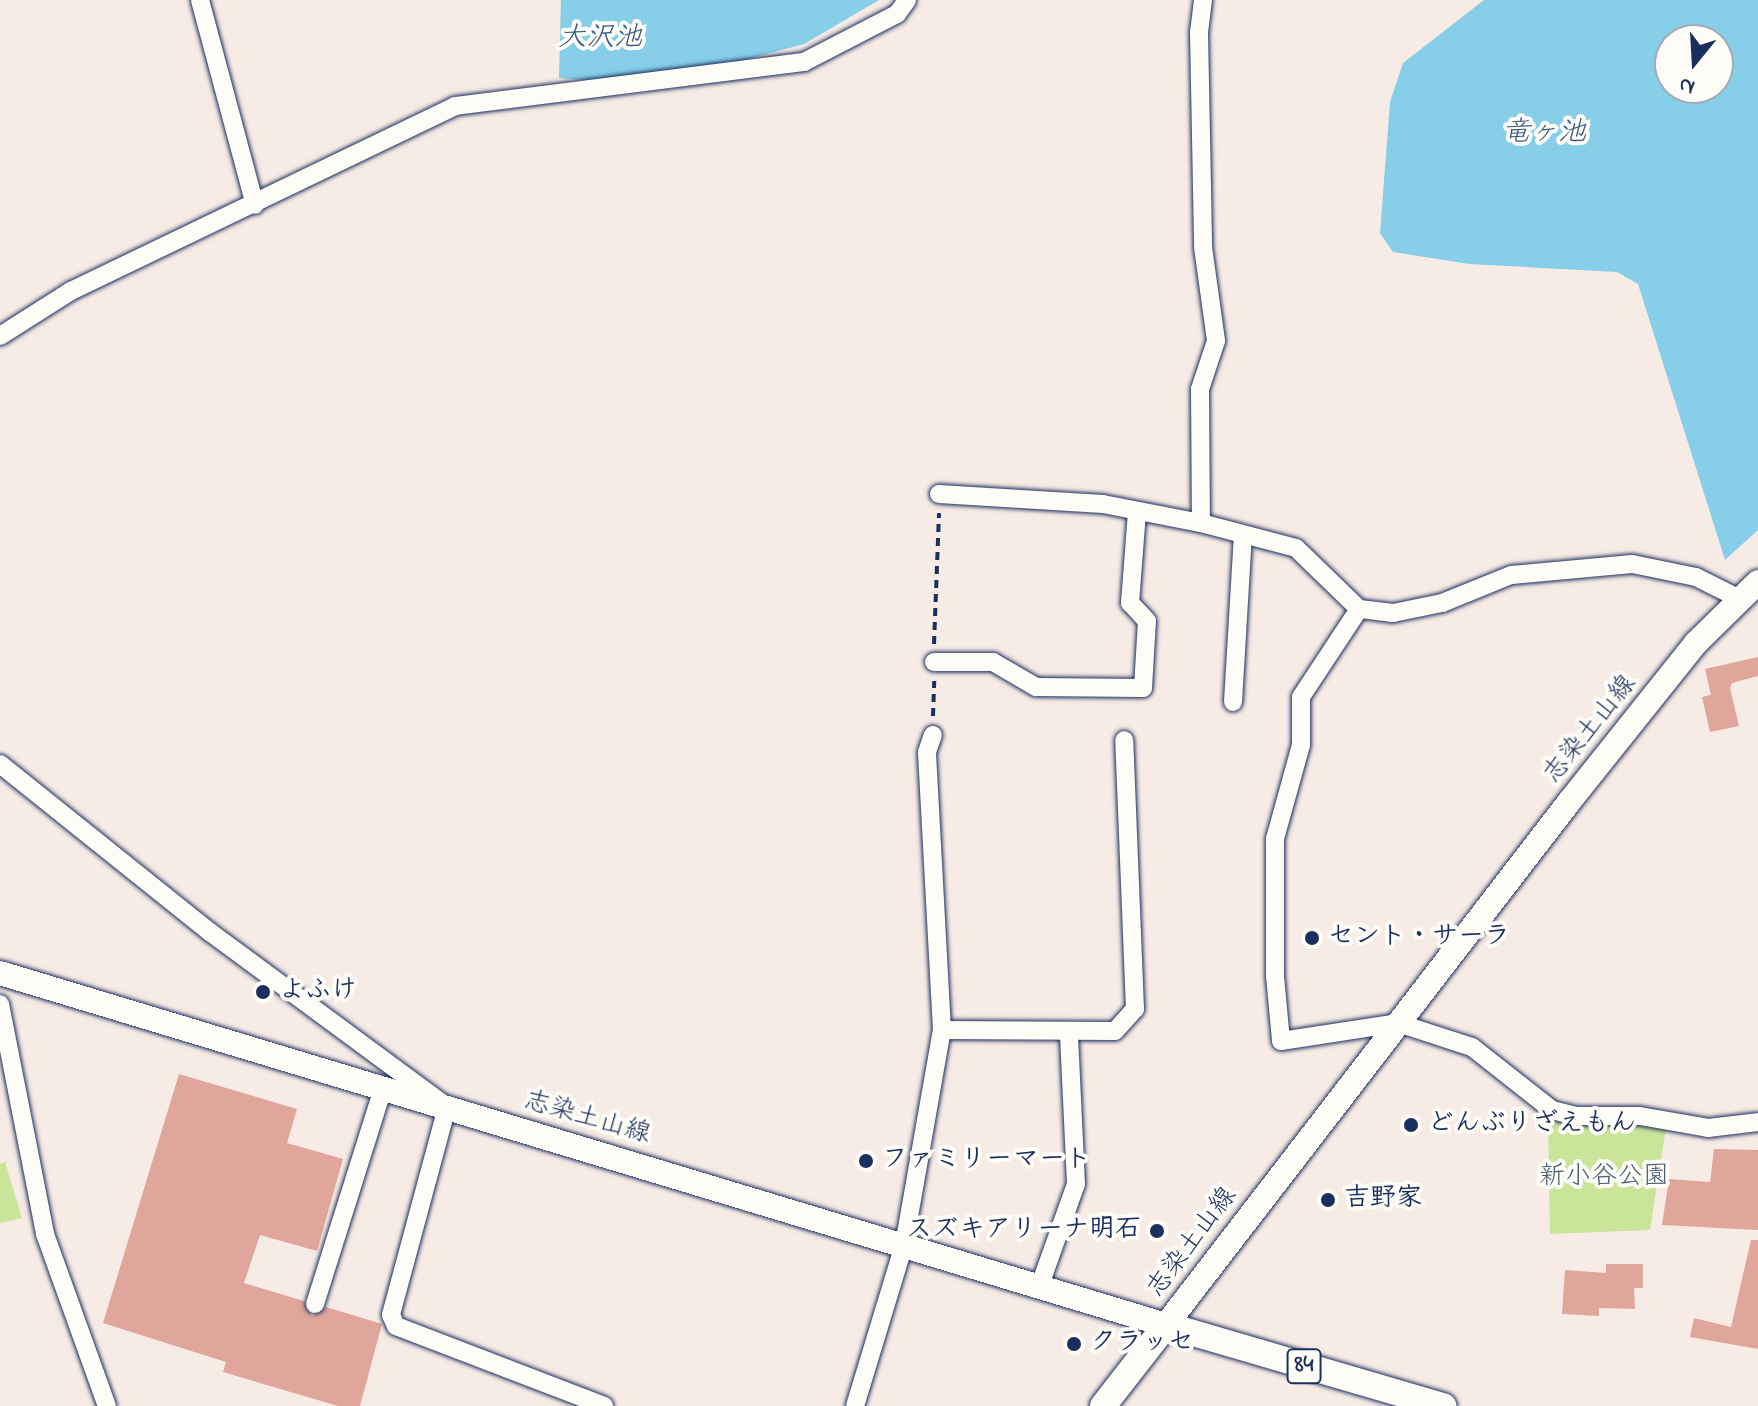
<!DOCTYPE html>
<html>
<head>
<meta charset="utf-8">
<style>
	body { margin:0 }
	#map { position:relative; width:1758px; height:1406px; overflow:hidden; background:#f7ebe5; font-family:"Indie Flower","Klee One",sans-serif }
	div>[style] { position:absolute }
	.green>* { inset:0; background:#cae49a }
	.water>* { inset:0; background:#87cee8 }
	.building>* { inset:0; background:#e0a69b }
	.path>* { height:4px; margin-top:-2px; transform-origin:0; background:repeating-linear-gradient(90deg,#1b2f5e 0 8px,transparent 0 14px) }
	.roads { filter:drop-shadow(0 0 2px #1b2f5e) drop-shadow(0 0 2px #1b2f5e) }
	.minor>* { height:18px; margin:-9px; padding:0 9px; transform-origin:9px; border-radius:9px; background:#fdfcf7 }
	.secondary>* { height:24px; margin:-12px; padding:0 12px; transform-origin:12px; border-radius:12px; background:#fdfcf7 }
	.primary>* { height:26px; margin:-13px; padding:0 13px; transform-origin:13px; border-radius:13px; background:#fdfcf7 }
	.dots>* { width:22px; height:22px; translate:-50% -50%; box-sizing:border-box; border:4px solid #fdfcf7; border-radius:50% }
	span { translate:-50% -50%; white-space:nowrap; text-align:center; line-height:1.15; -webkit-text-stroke:8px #fdfcf7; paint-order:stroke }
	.shield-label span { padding:2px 6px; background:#fdfcf7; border:2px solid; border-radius:6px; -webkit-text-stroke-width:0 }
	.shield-label { font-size:24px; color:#1b2f5e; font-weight:700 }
	.street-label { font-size:26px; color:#1b2f5e }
	.poi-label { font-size:26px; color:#1b2f5e; font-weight:700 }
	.left { translate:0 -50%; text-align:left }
	.right { translate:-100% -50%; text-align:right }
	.park-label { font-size:26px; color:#475c6d }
	.water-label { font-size:28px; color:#365780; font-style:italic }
	.north { position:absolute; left:1654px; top:24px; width:80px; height:80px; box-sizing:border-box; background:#fdfcf7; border:2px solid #a3aaba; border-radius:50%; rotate:198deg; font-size:22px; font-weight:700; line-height:32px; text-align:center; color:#1b2f5e }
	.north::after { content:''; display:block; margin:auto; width:28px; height:36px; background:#1b2f5e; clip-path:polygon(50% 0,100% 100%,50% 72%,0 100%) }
</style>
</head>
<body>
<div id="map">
	<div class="green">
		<i style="clip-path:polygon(1548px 1114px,1666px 1128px,1650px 1230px,1550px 1234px)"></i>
		<i style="clip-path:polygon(5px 1162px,22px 1218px,0 1223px,0 1164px)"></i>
	</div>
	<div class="water">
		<i style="clip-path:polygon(561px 0,879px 0,804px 44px,719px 67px,583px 80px,559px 78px)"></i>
		<i style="clip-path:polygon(evenodd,1484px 0,1758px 0,1758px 530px,1725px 560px,1638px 284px,1617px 272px,1469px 264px,1393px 252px,1380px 233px,1390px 102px,1403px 63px,1484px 0,1718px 40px,1718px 88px,1670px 88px,1670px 40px,1718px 40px)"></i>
	</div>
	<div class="building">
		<i style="clip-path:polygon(1758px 657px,1758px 676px,1732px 683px,1730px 688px,1739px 726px,1710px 732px,1702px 697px,1711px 695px,1705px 669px)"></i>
		<i style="clip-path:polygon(179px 1074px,297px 1109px,287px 1143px,343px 1159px,317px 1251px,260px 1235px,244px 1283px,304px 1301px,312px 1316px,326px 1307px,382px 1324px,360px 1406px,338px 1406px,223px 1372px,226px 1362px,103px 1323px)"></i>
		<i style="clip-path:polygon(1714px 1149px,1758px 1150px,1758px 1230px,1662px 1225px,1669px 1179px,1710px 1182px)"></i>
		<i style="clip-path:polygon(1751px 1240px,1758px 1240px,1758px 1349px,1690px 1337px,1694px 1318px,1731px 1327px)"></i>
		<i style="clip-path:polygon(1606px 1264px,1643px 1264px,1643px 1288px,1634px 1288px,1635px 1309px,1599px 1308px,1599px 1316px,1562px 1314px,1565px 1270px,1606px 1273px)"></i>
	</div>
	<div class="path">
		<i style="left:934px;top:644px;width:131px;rotate:-87.8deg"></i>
		<i style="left:933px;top:716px;width:35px;rotate:-88deg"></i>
	</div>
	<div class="roads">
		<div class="minor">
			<i style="left:200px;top:0;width:212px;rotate:75deg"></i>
			<i style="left:1203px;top:0;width:32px;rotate:97deg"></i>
			<i style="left:1199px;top:32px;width:215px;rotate:88.9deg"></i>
			<i style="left:1203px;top:247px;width:95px;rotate:82.1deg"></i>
			<i style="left:1216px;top:341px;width:51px;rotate:108.4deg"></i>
			<i style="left:1200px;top:389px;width:134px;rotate:89.6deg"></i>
			<i style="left:1201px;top:523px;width:98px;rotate:14.7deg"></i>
			<i style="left:1296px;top:548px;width:88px;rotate:44.1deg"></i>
			<i style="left:0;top:336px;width:84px;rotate:-32.4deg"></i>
			<i style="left:71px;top:291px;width:426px;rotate:-25.7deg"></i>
			<i style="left:455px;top:106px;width:352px;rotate:-7.2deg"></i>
			<i style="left:804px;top:62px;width:105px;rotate:-27.3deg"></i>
			<i style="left:897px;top:14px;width:17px;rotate:-54deg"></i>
			<i style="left:939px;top:494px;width:164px;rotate:3.5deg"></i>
			<i style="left:1103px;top:504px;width:100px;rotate:11deg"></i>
			<i style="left:1738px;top:598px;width:47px;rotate:-153.4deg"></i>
			<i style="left:1696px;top:577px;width:65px;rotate:-168.5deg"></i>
			<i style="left:1632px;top:564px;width:121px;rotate:174.8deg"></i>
			<i style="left:1511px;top:575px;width:74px;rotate:157.9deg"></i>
			<i style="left:1442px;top:603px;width:50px;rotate:168.5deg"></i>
			<i style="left:1393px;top:613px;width:34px;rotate:-173deg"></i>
			<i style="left:1359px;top:609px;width:105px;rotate:123.4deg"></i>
			<i style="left:1301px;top:697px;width:48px;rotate:90deg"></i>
			<i style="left:1301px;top:745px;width:98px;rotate:105.5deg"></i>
			<i style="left:1275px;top:839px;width:137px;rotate:90deg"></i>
			<i style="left:1275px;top:976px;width:65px;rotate:84.7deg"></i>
			<i style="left:1281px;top:1041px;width:118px;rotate:-8.7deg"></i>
			<i style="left:1398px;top:1023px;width:78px;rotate:18deg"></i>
			<i style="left:1472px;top:1047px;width:102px;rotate:38.2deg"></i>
			<i style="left:1552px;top:1110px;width:25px;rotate:14deg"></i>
			<i style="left:1576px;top:1116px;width:64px"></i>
			<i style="left:1640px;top:1116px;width:69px;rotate:10deg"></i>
			<i style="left:1708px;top:1128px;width:50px;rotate:-6.8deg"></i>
			<i style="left:934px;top:662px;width:59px"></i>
			<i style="left:993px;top:662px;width:50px;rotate:30.2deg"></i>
			<i style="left:1036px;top:687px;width:107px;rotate:0.5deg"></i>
			<i style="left:1143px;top:688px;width:67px;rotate:-86.6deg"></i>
			<i style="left:1147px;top:621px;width:25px;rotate:-133deg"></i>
			<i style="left:1130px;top:603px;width:92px;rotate:-85.6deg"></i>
			<i style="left:1233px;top:702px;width:166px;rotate:-86.6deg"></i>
			<i style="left:0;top:764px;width:269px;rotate:38.7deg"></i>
			<i style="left:210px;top:932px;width:295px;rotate:36.4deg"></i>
			<i style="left:447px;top:1107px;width:215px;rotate:105.1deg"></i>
			<i style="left:391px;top:1315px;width:12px;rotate:66deg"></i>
			<i style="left:396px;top:1326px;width:223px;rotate:21deg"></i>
			<i style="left:0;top:1004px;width:234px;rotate:78.9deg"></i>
			<i style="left:45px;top:1234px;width:183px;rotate:70.2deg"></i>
			<i style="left:942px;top:1030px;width:173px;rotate:0.3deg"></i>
			<i style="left:1115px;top:1031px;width:30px;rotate:-48deg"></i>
			<i style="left:1135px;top:1009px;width:269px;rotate:-92.3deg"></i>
			<i style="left:1040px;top:1285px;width:107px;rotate:-70.4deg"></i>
			<i style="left:1076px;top:1184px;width:151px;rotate:-92.7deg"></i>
			<i style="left:315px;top:1304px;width:226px;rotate:-72.5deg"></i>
			<i style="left:855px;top:1406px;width:168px;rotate:-73.1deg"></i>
			<i style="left:904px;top:1245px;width:218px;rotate:-80deg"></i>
			<i style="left:942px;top:1030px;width:278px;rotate:-93.1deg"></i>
			<i style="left:927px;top:752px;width:18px;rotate:-71deg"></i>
		</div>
		<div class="secondary">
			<i style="left:0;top:973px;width:1218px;rotate:16.8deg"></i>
			<i style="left:1166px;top:1325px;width:660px;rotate:-52.38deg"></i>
			<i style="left:1569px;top:802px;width:203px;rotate:-51.4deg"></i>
			<i style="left:1696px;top:643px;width:87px;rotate:-44.5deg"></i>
		</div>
		<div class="primary">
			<i style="left:1103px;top:1406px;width:103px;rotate:-52.1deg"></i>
			<i style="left:1166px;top:1325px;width:289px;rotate:16.3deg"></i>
		</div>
	</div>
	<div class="dots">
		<i style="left:1312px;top:938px;background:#1b2f5e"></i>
		<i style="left:263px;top:992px;background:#1b2f5e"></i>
		<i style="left:1411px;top:1125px;background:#1b2f5e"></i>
		<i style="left:866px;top:1161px;background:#1b2f5e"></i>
		<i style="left:1328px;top:1200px;background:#1b2f5e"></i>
		<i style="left:1157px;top:1231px;background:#1b2f5e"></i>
		<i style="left:1074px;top:1344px;background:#1b2f5e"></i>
	</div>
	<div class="shield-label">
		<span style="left:1304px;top:1366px">84</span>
	</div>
	<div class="street-label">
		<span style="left:1591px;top:730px;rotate:-51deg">志染土山線</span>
		<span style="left:587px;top:1119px;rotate:16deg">志染土山線</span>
		<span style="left:1193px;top:1243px;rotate:-53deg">志染土山線</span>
	</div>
	<div class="poi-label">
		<span class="left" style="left:1328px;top:938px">セント・サーラ</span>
		<span class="left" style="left:279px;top:992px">よふけ</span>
		<span class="left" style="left:1427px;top:1125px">どんぶりざえもん</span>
		<span class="left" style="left:882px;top:1161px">ファミリーマート</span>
		<span class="left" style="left:1344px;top:1200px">吉野家</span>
		<span class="right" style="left:1141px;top:1231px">スズキアリーナ明石</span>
		<span class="left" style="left:1090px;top:1344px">クラッセ</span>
	</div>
	<div class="park-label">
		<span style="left:1604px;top:1178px">新小谷公園</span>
	</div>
	<div class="water-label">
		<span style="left:600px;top:39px">大沢池</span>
		<span style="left:1544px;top:134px">竜ヶ池</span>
	</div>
	<div class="north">N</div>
</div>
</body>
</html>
